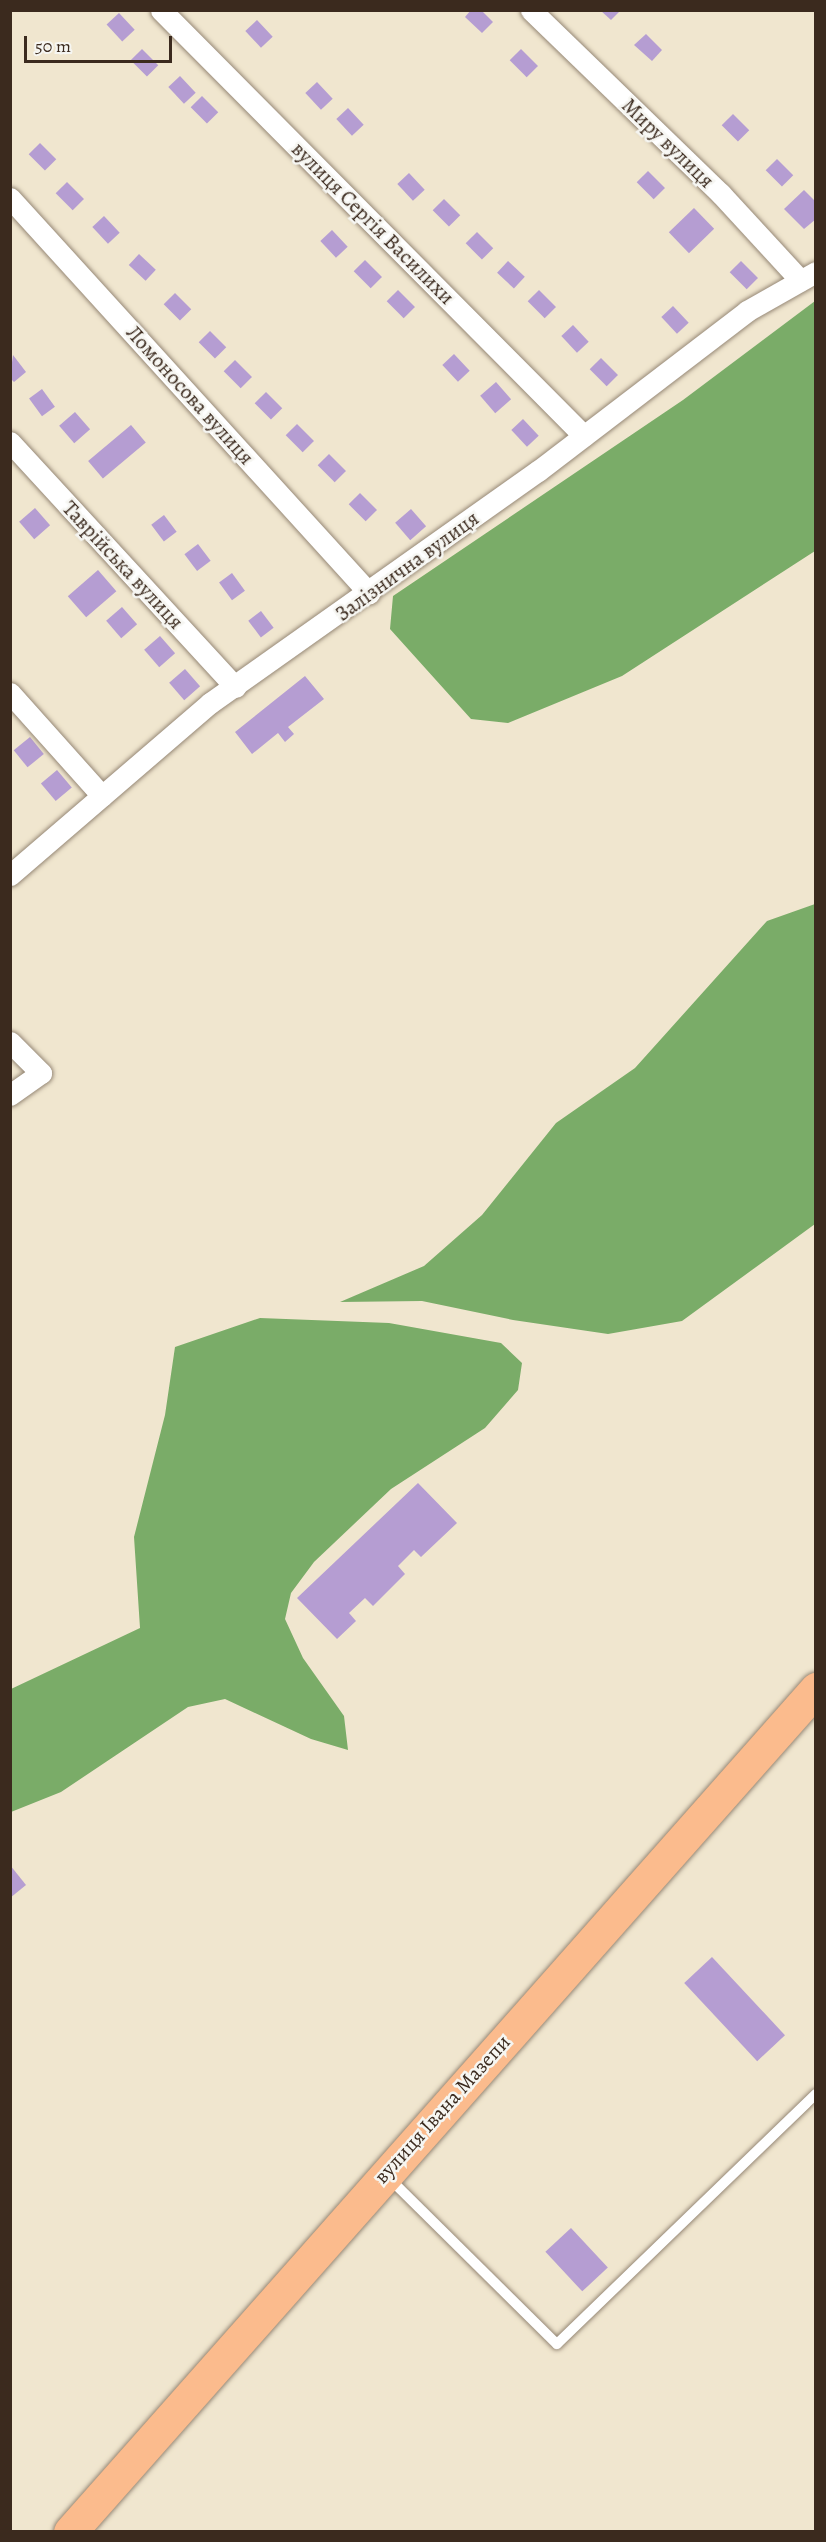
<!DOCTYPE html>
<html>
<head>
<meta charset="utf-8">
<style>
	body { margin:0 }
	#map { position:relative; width:826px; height:2542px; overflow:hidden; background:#f0e6cf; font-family:Alegreya,serif }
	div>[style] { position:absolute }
	.forest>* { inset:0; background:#7aac68 }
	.building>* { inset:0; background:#b59dd2; transform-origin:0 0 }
	.roads { filter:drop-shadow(0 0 2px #968876) drop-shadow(0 0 2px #968876) }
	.service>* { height:10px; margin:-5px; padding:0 5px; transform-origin:5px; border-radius:5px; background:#fff }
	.minor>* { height:21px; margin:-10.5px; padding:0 10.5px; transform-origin:10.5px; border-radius:10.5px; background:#fff }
	.primary>* { height:33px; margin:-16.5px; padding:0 16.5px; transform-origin:16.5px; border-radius:16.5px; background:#fbbb8d }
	span { translate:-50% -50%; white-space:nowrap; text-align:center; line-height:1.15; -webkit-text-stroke:5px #f6f6f2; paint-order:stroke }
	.street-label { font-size:21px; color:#3b2a1e }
	.frame { position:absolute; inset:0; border:12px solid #3b2a1e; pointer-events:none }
	.scale { position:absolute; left:24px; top:36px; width:148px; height:27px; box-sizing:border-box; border:3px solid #3b2a1e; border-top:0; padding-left:8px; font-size:18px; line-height:21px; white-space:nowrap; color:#3b2a1e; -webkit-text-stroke:4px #f6f6f2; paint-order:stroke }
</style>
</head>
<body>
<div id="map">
	<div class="forest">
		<i style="clip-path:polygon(815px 301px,815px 551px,622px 676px,508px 723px,471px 719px,390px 629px,393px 596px,683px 400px)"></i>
		<i style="clip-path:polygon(815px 904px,815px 1224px,682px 1321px,608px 1334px,513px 1320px,422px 1301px,340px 1302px,424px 1266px,482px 1215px,556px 1123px,635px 1068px,767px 921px)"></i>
		<i style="clip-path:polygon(260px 1318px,389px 1323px,501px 1343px,522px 1363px,518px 1390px,485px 1428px,391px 1489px,314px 1562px,291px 1593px,285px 1619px,303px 1658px,344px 1716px,348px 1750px,311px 1739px,225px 1699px,188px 1707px,61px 1792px,11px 1812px,11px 1689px,140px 1628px,134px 1537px,165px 1415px,175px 1347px)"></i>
	</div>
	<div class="building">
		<i style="clip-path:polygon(471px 10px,481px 10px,493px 22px,482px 33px,465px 17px)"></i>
		<i style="clip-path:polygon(600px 10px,621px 10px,611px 20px)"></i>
		<i style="left:119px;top:13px;width:23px;height:17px;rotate:47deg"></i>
		<i style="left:257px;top:20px;width:23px;height:16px;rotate:47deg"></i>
		<i style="clip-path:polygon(646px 34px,662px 50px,652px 61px,634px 45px)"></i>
		<i style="left:142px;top:49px;width:23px;height:16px;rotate:45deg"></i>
		<i style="left:521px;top:49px;width:24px;height:16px;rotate:45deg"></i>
		<i style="left:180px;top:76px;width:23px;height:16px;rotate:47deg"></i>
		<i style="left:317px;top:82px;width:23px;height:16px;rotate:47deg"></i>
		<i style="left:202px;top:96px;width:23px;height:16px;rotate:45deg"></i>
		<i style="left:348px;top:108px;width:23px;height:16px;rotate:47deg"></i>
		<i style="left:733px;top:114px;width:23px;height:16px;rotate:45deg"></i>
		<i style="left:40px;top:143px;width:23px;height:16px;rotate:45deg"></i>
		<i style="left:777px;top:159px;width:23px;height:16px;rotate:45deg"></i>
		<i style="left:648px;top:171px;width:24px;height:16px;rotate:45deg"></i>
		<i style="left:409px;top:173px;width:23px;height:16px;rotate:47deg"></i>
		<i style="left:67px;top:182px;width:24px;height:16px;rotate:45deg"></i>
		<i style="clip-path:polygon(804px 190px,816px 202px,816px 219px,804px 229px,784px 209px)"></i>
		<i style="left:444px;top:199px;width:23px;height:16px;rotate:45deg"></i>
		<i style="left:694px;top:208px;width:29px;height:35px;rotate:46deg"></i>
		<i style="left:104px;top:216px;width:23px;height:16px;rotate:47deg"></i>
		<i style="left:332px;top:230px;width:23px;height:16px;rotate:47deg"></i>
		<i style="left:477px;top:232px;width:23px;height:16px;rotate:45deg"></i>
		<i style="left:139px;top:254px;width:23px;height:15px;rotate:43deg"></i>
		<i style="left:365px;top:260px;width:24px;height:16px;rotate:45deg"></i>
		<i style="left:508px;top:261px;width:23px;height:16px;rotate:43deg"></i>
		<i style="left:741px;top:261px;width:24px;height:16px;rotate:45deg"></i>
		<i style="left:398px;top:290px;width:24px;height:16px;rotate:45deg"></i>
		<i style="left:539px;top:290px;width:24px;height:16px;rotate:45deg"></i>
		<i style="left:175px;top:293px;width:23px;height:16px;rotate:45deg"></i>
		<i style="left:673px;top:306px;width:23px;height:16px;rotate:47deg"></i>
		<i style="left:573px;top:325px;width:23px;height:16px;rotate:47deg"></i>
		<i style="left:210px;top:331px;width:23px;height:16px;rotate:45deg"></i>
		<i style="left:454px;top:354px;width:23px;height:16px;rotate:47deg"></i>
		<i style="clip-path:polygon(13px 355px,26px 372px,14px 382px,10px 378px)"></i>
		<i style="left:601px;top:358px;width:24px;height:16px;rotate:45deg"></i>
		<i style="left:235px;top:360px;width:24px;height:16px;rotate:45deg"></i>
		<i style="left:496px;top:382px;width:23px;height:21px;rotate:49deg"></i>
		<i style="left:42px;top:389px;width:22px;height:16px;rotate:54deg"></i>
		<i style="left:266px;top:392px;width:23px;height:16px;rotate:45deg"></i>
		<i style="left:75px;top:412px;width:23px;height:21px;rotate:49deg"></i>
		<i style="left:523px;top:419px;width:23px;height:16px;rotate:47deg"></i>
		<i style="left:297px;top:424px;width:24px;height:16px;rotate:45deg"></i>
		<i style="left:131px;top:425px;width:23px;height:56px;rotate:50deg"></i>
		<i style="left:329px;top:454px;width:24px;height:16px;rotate:45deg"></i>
		<i style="left:360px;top:493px;width:24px;height:16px;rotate:45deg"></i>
		<i style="left:35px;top:508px;width:23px;height:21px;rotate:49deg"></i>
		<i style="left:411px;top:509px;width:23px;height:21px;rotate:49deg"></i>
		<i style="left:164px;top:515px;width:21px;height:16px;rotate:53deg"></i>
		<i style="left:198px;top:544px;width:21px;height:17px;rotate:53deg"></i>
		<i style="left:98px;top:570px;width:28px;height:40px;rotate:49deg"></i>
		<i style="left:232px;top:573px;width:22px;height:16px;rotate:54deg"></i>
		<i style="left:122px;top:607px;width:23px;height:21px;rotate:49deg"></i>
		<i style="left:261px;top:611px;width:21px;height:16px;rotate:53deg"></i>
		<i style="left:160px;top:636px;width:23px;height:21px;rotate:49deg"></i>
		<i style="left:185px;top:669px;width:23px;height:21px;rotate:49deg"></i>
		<i style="clip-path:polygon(305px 676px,324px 699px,288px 727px,294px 734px,285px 742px,278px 733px,252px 754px,235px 732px)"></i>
		<i style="left:30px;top:737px;width:22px;height:21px;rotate:51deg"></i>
		<i style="left:57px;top:770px;width:23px;height:21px;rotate:50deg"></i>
		<i style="clip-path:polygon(418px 1483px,457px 1523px,421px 1557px,414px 1550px,398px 1566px,405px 1574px,373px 1606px,365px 1598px,349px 1613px,356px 1621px,337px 1639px,297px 1598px)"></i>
		<i style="clip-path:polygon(10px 1865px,26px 1885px,10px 1898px)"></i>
		<i style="left:712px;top:1957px;width:107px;height:38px;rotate:47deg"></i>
		<i style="left:571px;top:2228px;width:54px;height:35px;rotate:47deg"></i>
	</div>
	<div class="roads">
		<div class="service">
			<i style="left:389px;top:2178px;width:236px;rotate:44.7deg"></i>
			<i style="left:557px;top:2344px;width:360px;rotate:-44deg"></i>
		</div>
		<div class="minor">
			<i style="left:161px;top:10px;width:600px;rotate:45.2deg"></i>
			<i style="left:531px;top:10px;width:264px;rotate:44.1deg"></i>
			<i style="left:721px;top:194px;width:117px;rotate:47.4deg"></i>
			<i style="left:10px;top:198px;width:534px;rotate:47.73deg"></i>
			<i style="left:10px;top:442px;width:333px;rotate:47.4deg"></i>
			<i style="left:10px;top:693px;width:138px;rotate:48.2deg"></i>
			<i style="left:10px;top:875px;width:264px;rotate:-40.7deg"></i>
			<i style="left:210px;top:703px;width:402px;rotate:-35.3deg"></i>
			<i style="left:538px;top:471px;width:263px;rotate:-37.4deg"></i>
			<i style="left:747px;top:311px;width:79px;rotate:-29.5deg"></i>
			<i style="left:10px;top:1042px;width:44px;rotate:45deg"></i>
			<i style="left:41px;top:1073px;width:38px;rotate:145deg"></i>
		</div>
		<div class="primary">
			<i style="left:70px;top:2532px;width:1126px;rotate:-48.49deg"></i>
		</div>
	</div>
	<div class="street-label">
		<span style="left:668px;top:143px;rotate:44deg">Миру вулиця</span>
		<span style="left:373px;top:223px;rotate:45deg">вулиця Сергія Василихи</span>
		<span style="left:190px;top:395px;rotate:48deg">Ломоносова вулиця</span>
		<span style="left:123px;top:565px;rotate:47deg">Таврійська вулиця</span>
		<span style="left:407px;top:566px;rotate:-36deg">Залізнична вулиця</span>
		<span style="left:442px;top:2109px;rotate:-48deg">вулиця Івана Мазепи</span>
	</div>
	<div class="frame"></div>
	<div class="scale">50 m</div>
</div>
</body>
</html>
